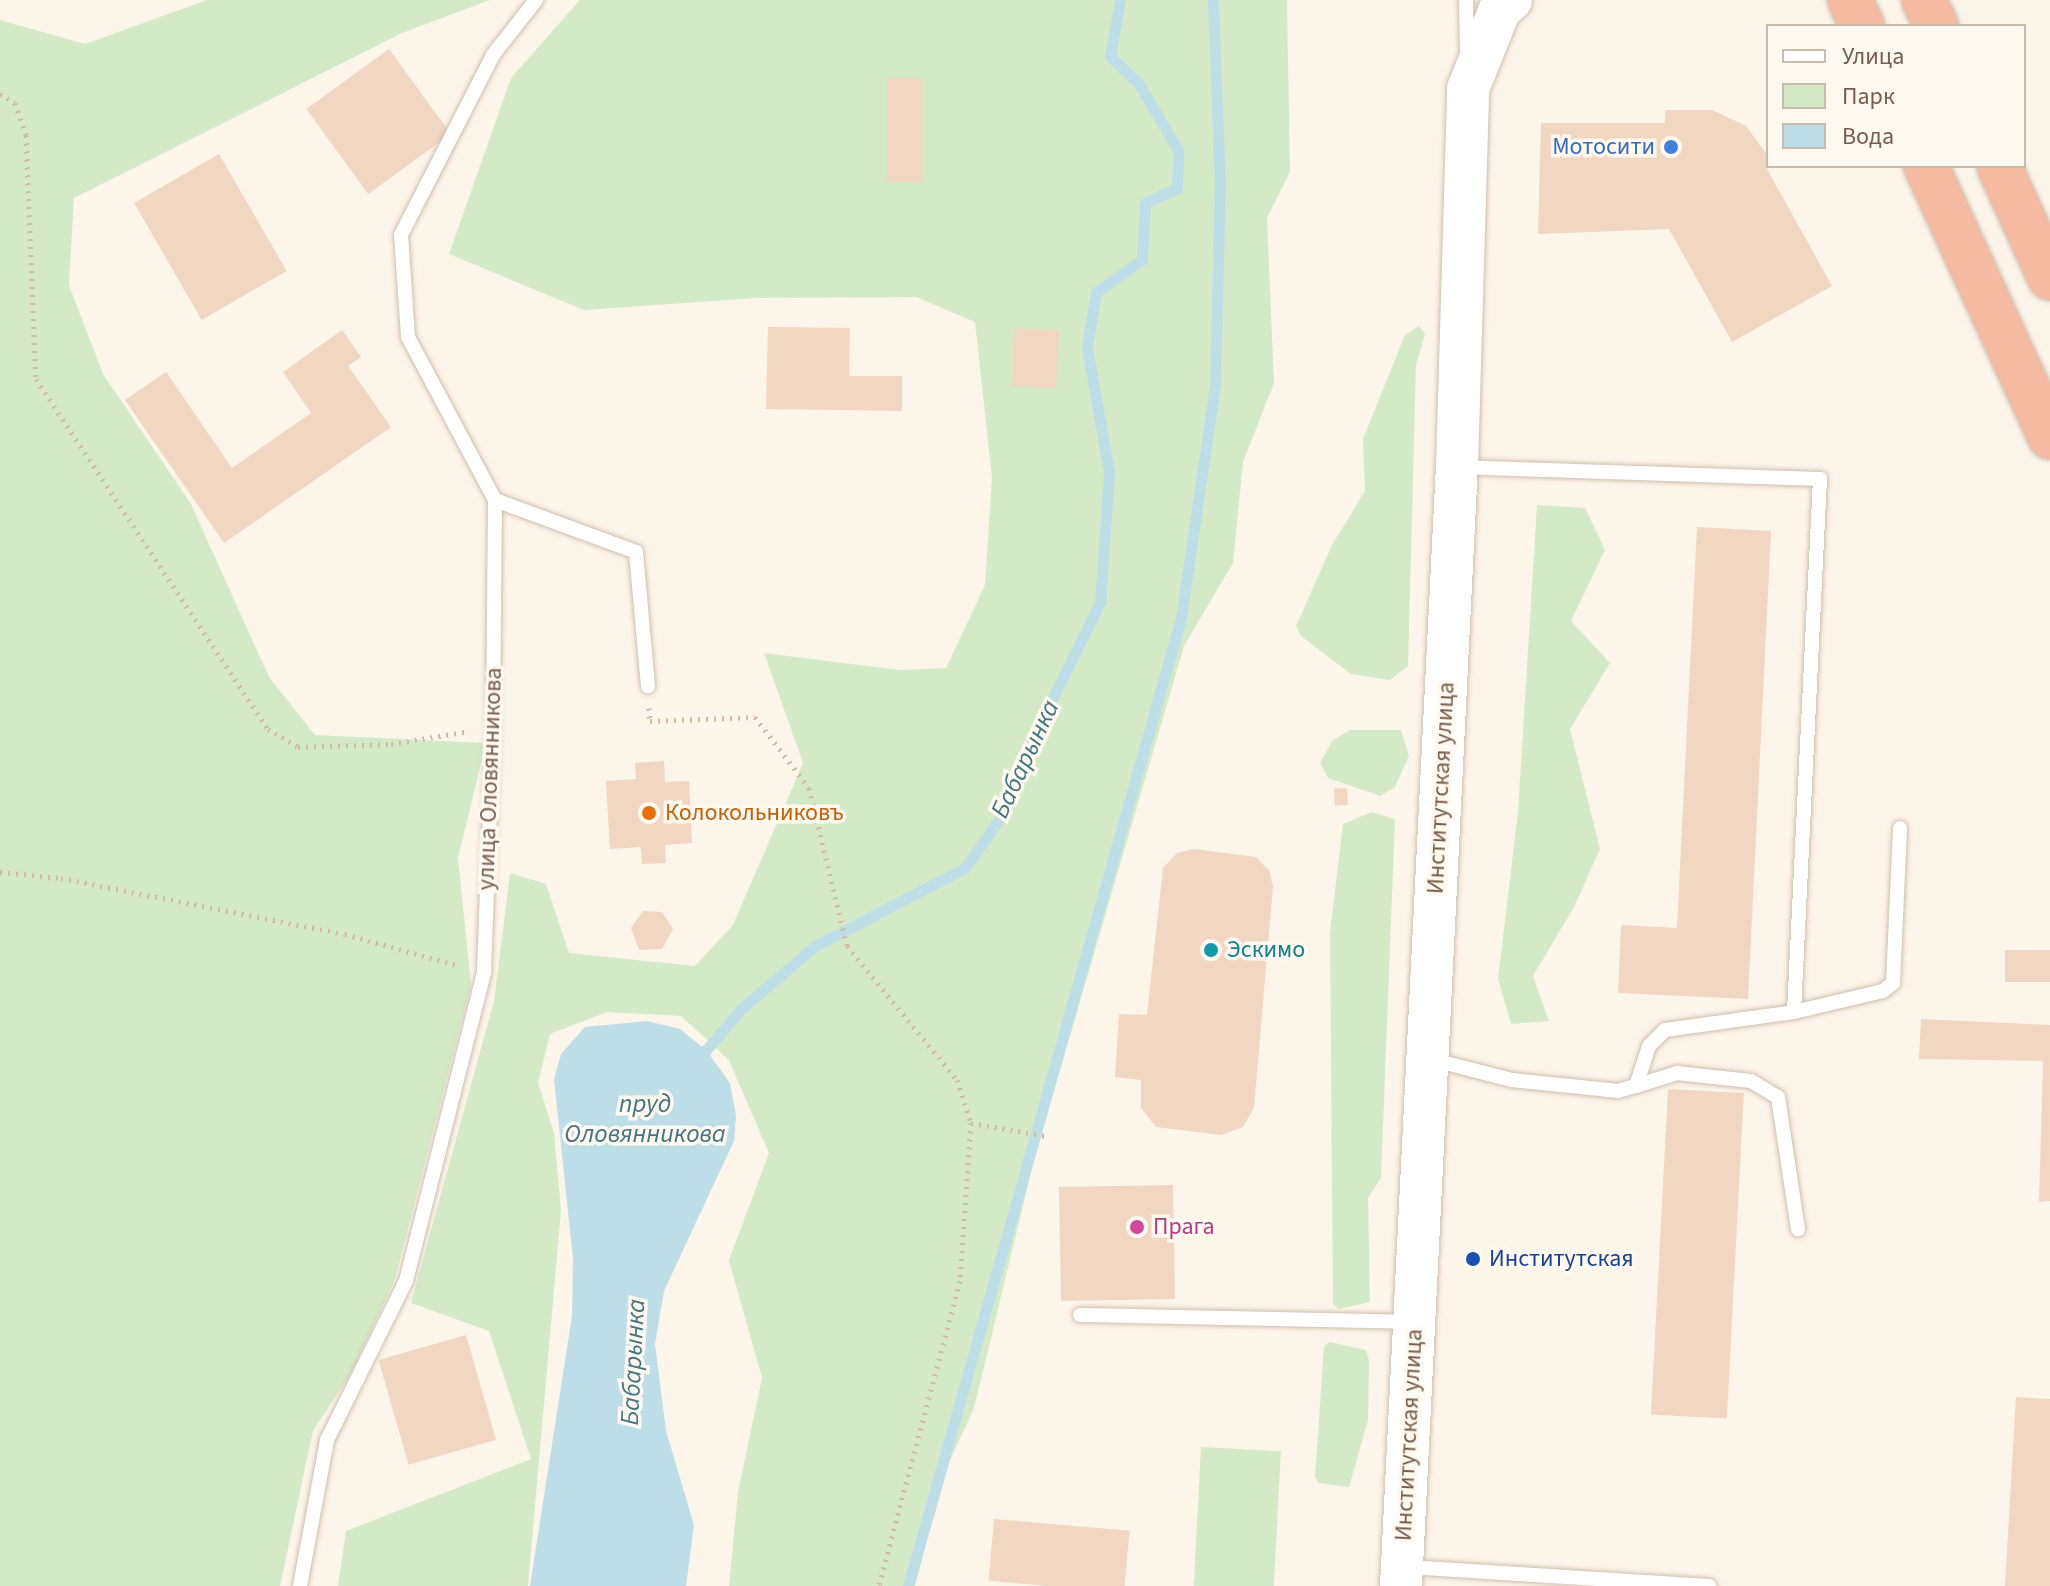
<!DOCTYPE html>
<html>
<head>
<meta charset="utf-8">
<style>
	body { margin:0 }
	#map { position:relative; width:2050px; height:1586px; overflow:hidden; background:#fcf5e9; font-family:"Source Sans 3",sans-serif }
	div>[style] { position:absolute }
	.green>* { inset:0; background:#d4eac7; transform-origin:0 0 }
	.water>* { inset:0; background:#bddee6 }
	.stream>* { height:11px; margin:-5.5px; padding:0 5.5px; transform-origin:5.5px; border-radius:5.5px; background:#bddee6 }
	.building>* { inset:0; background:#f1d6c1; transform-origin:0 0 }
	.path>* { height:5px; margin-top:-2.5px; transform-origin:0; background:repeating-linear-gradient(90deg,#d6b9a4 0 2px,transparent 0 8px) }
	.roads { filter:drop-shadow(0 0 2px #cebeaf) drop-shadow(0 0 2px #cebeaf) }
	.lane>* { height:14px; margin:-7px; padding:0 7px; transform-origin:7px; border-radius:7px; background:#fff }
	.secondary>* { height:42px; margin:-21px; padding:0 21px; transform-origin:21px; border-radius:21px; background:#fff }
	.highway>* { height:44px; margin:-22px; padding:0 22px; transform-origin:22px; border-radius:22px; background:#f4baa2 }
	.dots>* { width:22px; height:22px; translate:-50% -50%; box-sizing:border-box; border:4px solid #fff9ef; border-radius:50% }
	span { translate:-50% -50%; white-space:nowrap; text-align:center; line-height:1.15; -webkit-text-stroke:7px #fff9ef; paint-order:stroke }
	.shop-label { font-size:24px; color:#366cbe }
	.right { translate:-100% -50%; text-align:right }
	.street-label { font-size:24px; color:#765d4d }
	.food-label { font-size:24px; color:#c56008 }
	.left { translate:0 -50%; text-align:left }
	.culture-label { font-size:24px; color:#0d838f }
	.hotel-label { font-size:24px; color:#b23c85 }
	.transit-label { font-size:24px; color:#164399 }
	.water-label { font-size:26px; color:#437582; font-style:italic }
	.legend { position:absolute; left:1766px; top:24px; width:260px; height:144px; box-sizing:border-box; background:#fff9ef; border:2px solid #c8bbae; margin:0; padding:10px 14px; list-style:none; font-size:24px; color:#765d4d }
	.legend li { display:flex; align-items:center; gap:16px; height:40px }
	.legend b { width:40px; border:2px solid #c8bbae }
</style>
</head>
<body>
<div id="map">
	<div class="green">
		<i style="clip-path:polygon(207px 0,490px 0,402px 33px,74px 198px,69px 285px,103px 374px,191px 504px,269px 677px,315px 735px,486px 743px,458px 858px,471px 985px,395px 1279px,352px 1372px,313px 1431px,280px 1586px,0 1586px,0 20px,85px 44px)"></i>
		<i style="clip-path:polygon(580px 0,1287px 0,1290px 172px,1267px 218px,1274px 383px,1243px 462px,1233px 563px,1184px 646px,1036px 1152px,974px 1408px,942px 1478px,915px 1586px,729px 1586px,738px 1492px,762px 1378px,729px 1260px,769px 1153px,729px 1060px,681px 1016px,607px 1012px,550px 1034px,538px 1083px,554px 1133px,561px 1210px,528px 1586px,338px 1586px,346px 1531px,531px 1459px,489px 1331px,411px 1303px,494px 1001px,510px 873px,546px 884px,569px 953px,695px 966px,733px 925px,803px 763px,764px 653px,899px 670px,946px 668px,985px 585px,992px 478px,975px 322px,916px 297px,756px 298px,584px 310px,449px 254px,511px 78px)"></i>
		<i style="clip-path:polygon(1419px 326px,1425px 334px,1416px 365px,1408px 666px,1390px 680px,1351px 674px,1301px 636px,1296px 626px,1332px 545px,1365px 491px,1363px 439px,1405px 335px)"></i>
		<i style="clip-path:polygon(1537px 505px,1585px 508px,1605px 550px,1571px 621px,1610px 663px,1570px 729px,1600px 849px,1574px 907px,1533px 976px,1549px 1021px,1511px 1024px,1498px 979px,1518px 812px)"></i>
		<i style="clip-path:polygon(1350px 730px,1401px 730px,1409px 756px,1395px 787px,1380px 796px,1328px 778px,1320px 763px,1332px 741px)"></i>
		<i style="clip-path:polygon(1372px 812px,1395px 819px,1381px 1178px,1368px 1198px,1370px 1302px,1339px 1309px,1333px 1304px,1330px 932px,1343px 824px)"></i>
		<i style="clip-path:polygon(1329px 1342px,1366px 1350px,1369px 1360px,1368px 1420px,1349px 1487px,1319px 1483px,1315px 1477px,1324px 1346px)"></i>
		<i style="left:1201px;top:1447px;width:80px;height:139px;rotate:3deg"></i>
	</div>
	<div class="water">
		<i style="clip-path:polygon(647px 1021px,680px 1029px,706px 1050px,730px 1083px,736px 1116px,734px 1141px,664px 1291px,655px 1344px,666px 1431px,694px 1525px,686px 1586px,530px 1586px,572px 1316px,573px 1259px,554px 1079px,561px 1054px,585px 1027px)"></i>
	</div>
	<div class="stream">
		<i style="left:702px;top:1063px;width:14px;rotate:-73deg"></i>
		<i style="left:706px;top:1050px;width:55px;rotate:-49.4deg"></i>
		<i style="left:742px;top:1008px;width:96px;rotate:-40.3deg"></i>
		<i style="left:815px;top:946px;width:169px;rotate:-27.5deg"></i>
		<i style="left:965px;top:868px;width:80px;rotate:-55.1deg"></i>
		<i style="left:1011px;top:802px;width:57px;rotate:-72.5deg"></i>
		<i style="left:1028px;top:748px;width:163px;rotate:-63.7deg"></i>
		<i style="left:1100px;top:602px;width:130px;rotate:-86deg"></i>
		<i style="left:1109px;top:472px;width:127px;rotate:-100deg"></i>
		<i style="left:1087px;top:347px;width:56px;rotate:-80.7deg"></i>
		<i style="left:1096px;top:292px;width:56px;rotate:-34.8deg"></i>
		<i style="left:1142px;top:260px;width:57px;rotate:-87deg"></i>
		<i style="left:1145px;top:203px;width:35px;rotate:-25deg"></i>
		<i style="left:1177px;top:188px;width:38px;rotate:-88deg"></i>
		<i style="left:1178px;top:150px;width:77px;rotate:-120.6deg"></i>
		<i style="left:1139px;top:84px;width:40px;rotate:-136deg"></i>
		<i style="left:1110px;top:56px;width:57px;rotate:-79.9deg"></i>
		<i style="left:908px;top:1586px;width:1006px;rotate:-74.25deg"></i>
		<i style="left:1181px;top:618px;width:234px;rotate:-81.7deg"></i>
		<i style="left:1215px;top:386px;width:201px;rotate:-88.6deg"></i>
		<i style="left:1220px;top:185px;width:185px;rotate:-92.2deg"></i>
	</div>
	<div class="building">
		<i style="left:389px;top:49px;width:105px;height:102px;rotate:54deg"></i>
		<i style="left:887px;top:78px;width:34px;height:104px"></i>
		<i style="clip-path:polygon(1665px 110px,1712px 110px,1746px 126px,1768px 156px,1767px 169px,1832px 286px,1732px 342px,1669px 229px,1538px 234px,1541px 123px,1665px 123px)"></i>
		<i style="left:219px;top:154px;width:135px;height:98px;rotate:60deg"></i>
		<i style="clip-path:polygon(768px 327px,850px 328px,849px 376px,902px 376px,902px 411px,766px 409px)"></i>
		<i style="left:1015px;top:328px;width:44px;height:58px;rotate:3deg"></i>
		<i style="clip-path:polygon(342px 330px,361px 357px,348px 366px,391px 427px,224px 543px,125px 400px,166px 372px,232px 468px,311px 413px,283px 372px)"></i>
		<i style="clip-path:polygon(1697px 527px,1771px 531px,1748px 999px,1618px 993px,1621px 925px,1677px 928px)"></i>
		<i style="clip-path:polygon(664px 761px,665px 782px,689px 781px,692px 843px,665px 845px,666px 863px,642px 864px,641px 847px,610px 849px,606px 781px,636px 779px,635px 763px)"></i>
		<i style="left:1347px;top:788px;width:17px;height:13px;rotate:87deg"></i>
		<i style="clip-path:polygon(1194px 849px,1256px 857px,1269px 870px,1273px 886px,1254px 1108px,1243px 1127px,1221px 1135px,1156px 1127px,1141px 1108px,1141px 1080px,1115px 1077px,1119px 1014px,1147px 1015px,1163px 868px,1177px 853px)"></i>
		<i style="clip-path:polygon(643px 911px,662px 912px,673px 929px,662px 949px,639px 950px,631px 928px)"></i>
		<i style="left:2005px;top:950px;width:45px;height:32px"></i>
		<i style="clip-path:polygon(1921px 1019px,2050px 1025px,2050px 1201px,2039px 1202px,2043px 1061px,1919px 1059px)"></i>
		<i style="left:1668px;top:1089px;width:76px;height:326px;rotate:3deg"></i>
		<i style="left:1173px;top:1185px;width:114px;height:114px;rotate:89deg"></i>
		<i style="left:466px;top:1335px;width:109px;height:91px;rotate:74deg"></i>
		<i style="clip-path:polygon(2016px 1397px,2050px 1399px,2050px 1586px,2005px 1586px)"></i>
		<i style="left:994px;top:1519px;width:136px;height:62px;rotate:5deg"></i>
	</div>
	<div class="path">
		<i style="left:0;top:94px;width:17px;rotate:31deg"></i>
		<i style="left:15px;top:103px;width:34px;rotate:71deg"></i>
		<i style="left:26px;top:135px;width:244px;rotate:87.7deg"></i>
		<i style="left:36px;top:379px;width:420px;rotate:56.5deg"></i>
		<i style="left:268px;top:729px;width:35px;rotate:31deg"></i>
		<i style="left:298px;top:747px;width:93px;rotate:-1.8deg"></i>
		<i style="left:391px;top:744px;width:80px;rotate:-9.3deg"></i>
		<i style="left:649px;top:708px;width:13px;rotate:86deg"></i>
		<i style="left:650px;top:721px;width:105px;rotate:-2.2deg"></i>
		<i style="left:755px;top:717px;width:89px;rotate:52.7deg"></i>
		<i style="left:809px;top:788px;width:163px;rotate:76.5deg"></i>
		<i style="left:847px;top:946px;width:173px;rotate:50.6deg"></i>
		<i style="left:957px;top:1080px;width:45px;rotate:72deg"></i>
		<i style="left:971px;top:1123px;width:158px;rotate:94deg"></i>
		<i style="left:960px;top:1281px;width:316px;rotate:104.9deg"></i>
		<i style="left:0;top:872px;width:61px;rotate:5.6deg"></i>
		<i style="left:61px;top:878px;width:289px;rotate:11.2deg"></i>
		<i style="left:345px;top:934px;width:118px;rotate:15.7deg"></i>
		<i style="left:971px;top:1123px;width:77px;rotate:9.7deg"></i>
	</div>
	<div class="roads">
		<div class="lane">
			<i style="left:1466px;top:0;width:52px;rotate:88.9deg"></i>
			<i style="left:495px;top:500px;width:150px;rotate:20.2deg"></i>
			<i style="left:636px;top:552px;width:135px;rotate:84.9deg"></i>
			<i style="left:1794px;top:1012px;width:91px;rotate:-13.3deg"></i>
			<i style="left:1883px;top:991px;width:13px;rotate:-39deg"></i>
			<i style="left:1893px;top:983px;width:155px;rotate:-87.4deg"></i>
			<i style="left:1430px;top:1059px;width:85px;rotate:14.4deg"></i>
			<i style="left:1512px;top:1080px;width:107px;rotate:5.9deg"></i>
			<i style="left:1618px;top:1091px;width:19px;rotate:-16deg"></i>
			<i style="left:1636px;top:1086px;width:42px;rotate:-72deg"></i>
			<i style="left:1649px;top:1046px;width:23px;rotate:-45deg"></i>
			<i style="left:1665px;top:1030px;width:130px;rotate:-7.9deg"></i>
			<i style="left:1794px;top:1012px;width:534px;rotate:-87.21deg"></i>
			<i style="left:1820px;top:479px;width:358px;rotate:-178.1deg"></i>
			<i style="left:1636px;top:1086px;width:43px;rotate:-17.6deg"></i>
			<i style="left:1677px;top:1073px;width:74px;rotate:6.2deg"></i>
			<i style="left:1751px;top:1081px;width:31px;rotate:31deg"></i>
			<i style="left:1778px;top:1097px;width:134px;rotate:81.4deg"></i>
			<i style="left:1080px;top:1315px;width:331px;rotate:1.2deg"></i>
			<i style="left:1407px;top:1567px;width:303px;rotate:3.6deg"></i>
			<i style="left:300px;top:1586px;width:148px;rotate:-79.5deg"></i>
			<i style="left:327px;top:1440px;width:178px;rotate:-63.6deg"></i>
			<i style="left:406px;top:1281px;width:319px;rotate:-75.8deg"></i>
			<i style="left:484px;top:972px;width:245px;rotate:-87.9deg"></i>
			<i style="left:493px;top:727px;width:227px;rotate:-89.5deg"></i>
			<i style="left:495px;top:500px;width:185px;rotate:-118.1deg"></i>
			<i style="left:408px;top:337px;width:102px;rotate:-93.9deg"></i>
			<i style="left:401px;top:235px;width:202px;rotate:-62.9deg"></i>
			<i style="left:493px;top:55px;width:70px;rotate:-52deg"></i>
		</div>
		<div class="secondary">
			<i style="left:1401px;top:1586px;width:1121px;rotate:-87.14deg"></i>
			<i style="left:1457px;top:466px;width:377px;rotate:-88.3deg"></i>
			<i style="left:1468px;top:89px;width:86px;rotate:-68.2deg"></i>
			<i style="left:1500px;top:9px;width:14px;rotate:-39deg"></i>
		</div>
		<div class="highway">
			<i style="left:1850px;top:0;width:29px;rotate:65deg"></i>
			<i style="left:1924px;top:0;width:29px;rotate:65deg"></i>
			<i style="left:1926px;top:166px;width:298px;rotate:65.4deg"></i>
			<i style="left:1999px;top:166px;width:123px;rotate:65.5deg"></i>
		</div>
	</div>
	<div class="dots">
		<i style="left:1671px;top:147px;background:#3f7fe0"></i>
		<i style="left:649px;top:813px;background:#e8710a"></i>
		<i style="left:1211px;top:950px;background:#0f9aa8"></i>
		<i style="left:1137px;top:1227px;background:#d1479c"></i>
		<i style="left:1473px;top:1259px;background:#1a4fb4"></i>
	</div>
	<div class="shop-label">
		<span class="right" style="left:1655px;top:147px">Мотосити</span>
	</div>
	<div class="street-label">
		<span style="left:490px;top:779px;rotate:-88deg">улица Оловянникова</span>
		<span style="left:1441px;top:788px;rotate:-87deg">Институтская улица</span>
		<span style="left:1409px;top:1435px;rotate:-87deg">Институтская улица</span>
	</div>
	<div class="food-label">
		<span class="left" style="left:665px;top:813px">Колокольниковъ</span>
	</div>
	<div class="culture-label">
		<span class="left" style="left:1227px;top:950px">Эскимо</span>
	</div>
	<div class="hotel-label">
		<span class="left" style="left:1153px;top:1227px">Прага</span>
	</div>
	<div class="transit-label">
		<span class="left" style="left:1489px;top:1259px">Институтская</span>
	</div>
	<div class="water-label">
		<span style="left:1025px;top:759px;rotate:-65deg">Бабарынка</span>
		<span style="left:645px;top:1119px">пруд<br>Оловянникова</span>
		<span style="left:633px;top:1362px;rotate:-87deg">Бабарынка</span>
	</div>
	<ul class="legend">
	<li><b style="height:10px;background:#fff"></b>Улица</li>
	<li><b style="height:22px;background:#d4eac7"></b>Парк</li>
	<li><b style="height:22px;background:#bddee6"></b>Вода</li>
	</ul>
</div>
</body>
</html>
